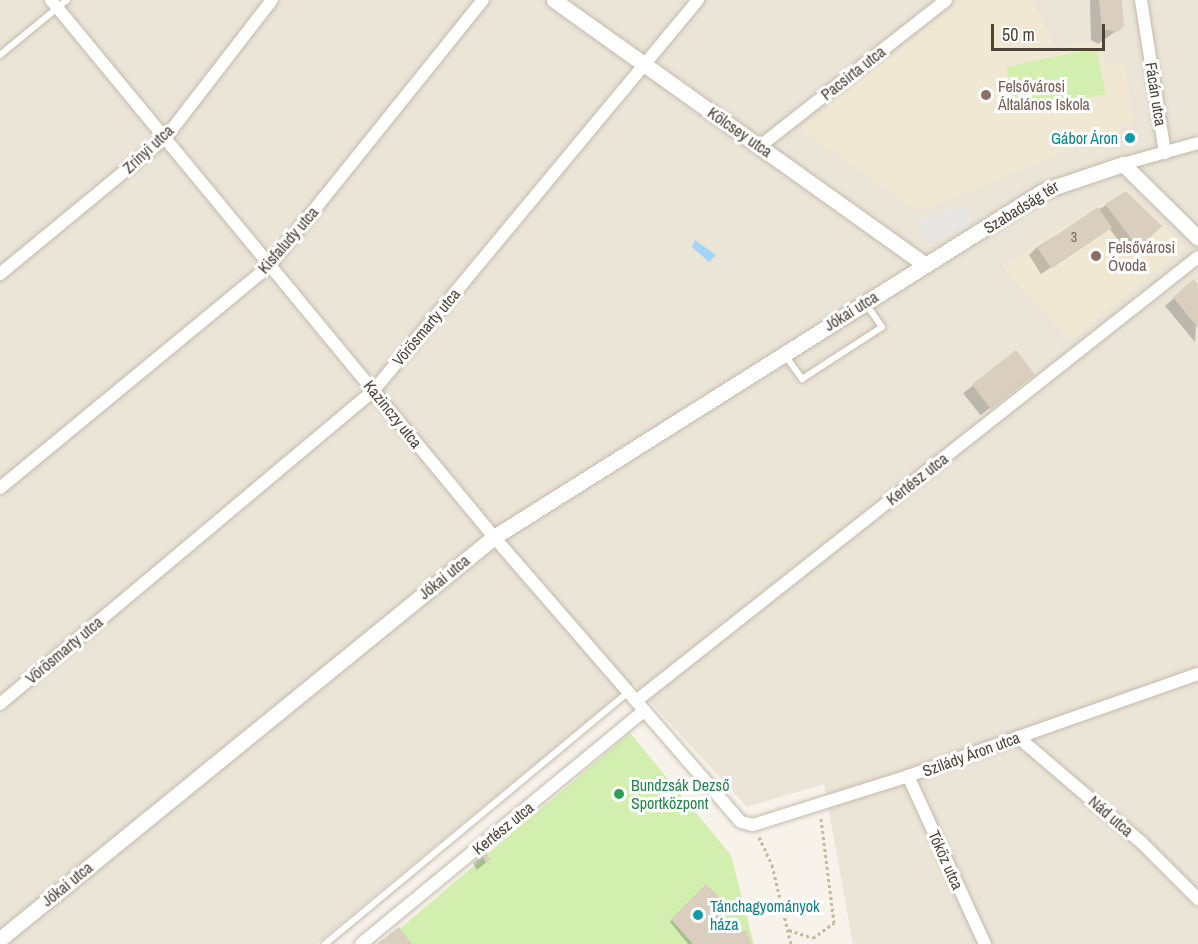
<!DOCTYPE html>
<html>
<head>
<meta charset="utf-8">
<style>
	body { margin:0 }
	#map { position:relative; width:1198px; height:944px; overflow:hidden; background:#f7f3eb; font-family:"Archivo Narrow",sans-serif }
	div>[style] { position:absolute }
	.residential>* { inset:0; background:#ebe5d8 }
	.education>* { inset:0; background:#f1e8d3 }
	.green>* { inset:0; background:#d3efb0; transform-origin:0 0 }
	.parking>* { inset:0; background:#e8e6e2; transform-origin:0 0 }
	.water>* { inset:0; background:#a2d6f8 }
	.shadow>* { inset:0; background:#0003; transform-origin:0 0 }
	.building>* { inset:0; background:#dacfbf; transform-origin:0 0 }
	.path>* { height:3px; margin-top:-1.5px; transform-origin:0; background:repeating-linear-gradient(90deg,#c7b79b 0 3px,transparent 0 6px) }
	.roads { filter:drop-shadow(0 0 2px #c4bbac) drop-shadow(0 0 2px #c4bbac) }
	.service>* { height:6px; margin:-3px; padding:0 3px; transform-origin:3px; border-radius:3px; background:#fff }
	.minor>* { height:12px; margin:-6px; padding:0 6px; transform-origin:6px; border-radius:6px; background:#fff }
	.tertiary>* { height:15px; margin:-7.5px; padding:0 7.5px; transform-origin:7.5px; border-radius:7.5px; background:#fff }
	.dots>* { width:16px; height:16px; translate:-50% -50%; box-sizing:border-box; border:3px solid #fff; border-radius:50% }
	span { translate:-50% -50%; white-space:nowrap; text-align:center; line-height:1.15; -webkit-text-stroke:6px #fff; paint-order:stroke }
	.number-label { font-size:14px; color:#706759 }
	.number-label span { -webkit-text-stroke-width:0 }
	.street-label { font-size:16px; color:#4c4437 }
	.education-label { font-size:16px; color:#785e54 }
	.left { translate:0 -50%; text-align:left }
	.culture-label { font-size:16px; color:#0d838f }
	.right { translate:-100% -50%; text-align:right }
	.leisure-label { font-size:16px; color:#27864d }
	.scale { position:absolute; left:991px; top:24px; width:114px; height:27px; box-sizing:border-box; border:3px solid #4c4437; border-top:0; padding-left:8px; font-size:18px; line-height:21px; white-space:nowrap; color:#4c4437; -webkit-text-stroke:4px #fff; paint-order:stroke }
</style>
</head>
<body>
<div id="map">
	<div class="residential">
		<i style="clip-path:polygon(0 0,963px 0,800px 129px,1105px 66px,1101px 41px,1055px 49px,1032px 0,1198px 0,1198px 944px,853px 944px,824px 784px,747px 807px,633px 683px,316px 944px,0 944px)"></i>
	</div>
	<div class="education">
		<i style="clip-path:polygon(963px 0,1032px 0,1056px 49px,1101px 40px,1105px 66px,1125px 63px,1133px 124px,919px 212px,800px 129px)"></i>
		<i style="clip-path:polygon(1126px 189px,1185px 247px,1069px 341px,1002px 265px)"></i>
	</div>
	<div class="green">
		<i style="left:1096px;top:48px;width:47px;height:92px;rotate:78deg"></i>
		<i style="clip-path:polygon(630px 733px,731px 855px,754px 944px,382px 944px)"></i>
	</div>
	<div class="parking">
		<i style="left:966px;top:204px;width:23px;height:50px;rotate:70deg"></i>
	</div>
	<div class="water">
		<i style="clip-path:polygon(695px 240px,716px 255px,709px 262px,692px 247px)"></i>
	</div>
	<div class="shadow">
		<i style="clip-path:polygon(1090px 0,1120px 0,1123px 26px,1098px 44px,1091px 40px)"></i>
		<i style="clip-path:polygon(1126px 193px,1160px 226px,1130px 256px,1109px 228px,1041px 274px,1029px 255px,1037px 247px)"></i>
		<i style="clip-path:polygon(1193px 281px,1198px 287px,1195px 342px,1165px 306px)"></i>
		<i style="left:1016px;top:352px;width:28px;height:67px;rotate:52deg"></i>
		<i style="clip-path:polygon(482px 855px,489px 860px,477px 870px,473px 863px)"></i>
		<i style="clip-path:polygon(706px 886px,733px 936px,750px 944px,688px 944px,670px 922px)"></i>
	</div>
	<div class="building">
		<i style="clip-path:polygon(1099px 0,1122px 0,1124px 26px,1118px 32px,1102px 29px)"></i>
		<i style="clip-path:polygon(1126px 191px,1162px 226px,1139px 249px,1105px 204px)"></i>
		<i style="left:1098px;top:207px;width:25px;height:73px;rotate:56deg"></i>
		<i style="clip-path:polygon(1194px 279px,1198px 285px,1198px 328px,1173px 297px)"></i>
		<i style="left:1016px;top:350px;width:31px;height:56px;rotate:52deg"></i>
		<i style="left:486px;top:851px;width:10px;height:5px;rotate:66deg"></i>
		<i style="clip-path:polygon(706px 884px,727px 904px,719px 912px,734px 934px,746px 930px,752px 944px,693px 944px,671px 919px)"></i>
		<i style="clip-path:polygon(399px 927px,412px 944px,377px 944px)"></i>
	</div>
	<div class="path">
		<i style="left:759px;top:837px;width:31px;rotate:65deg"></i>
		<i style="left:772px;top:865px;width:81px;rotate:76.5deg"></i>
		<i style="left:789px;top:930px;width:25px;rotate:18deg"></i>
		<i style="left:813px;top:938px;width:26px;rotate:-36deg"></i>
		<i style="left:834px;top:923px;width:106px;rotate:-97.1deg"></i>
	</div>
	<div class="roads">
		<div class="service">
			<i style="left:0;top:55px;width:87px;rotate:-39.4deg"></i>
			<i style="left:784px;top:354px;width:31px;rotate:54deg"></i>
			<i style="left:802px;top:379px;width:95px;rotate:-33deg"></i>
			<i style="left:882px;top:327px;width:28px;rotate:-125deg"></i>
			<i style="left:325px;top:944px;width:394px;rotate:-39.7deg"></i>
		</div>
		<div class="minor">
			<i style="left:51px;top:0;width:696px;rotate:50.48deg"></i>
			<i style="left:494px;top:537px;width:377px;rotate:49.1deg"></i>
			<i style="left:741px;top:822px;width:12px;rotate:14deg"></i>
			<i style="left:753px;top:825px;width:163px;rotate:-17.5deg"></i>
			<i style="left:908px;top:776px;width:307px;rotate:-19.4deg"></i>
			<i style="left:1141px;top:0;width:155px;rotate:81.1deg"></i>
			<i style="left:760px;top:146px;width:236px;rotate:-38.1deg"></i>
			<i style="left:1123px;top:164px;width:78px;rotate:-15.6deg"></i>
			<i style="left:0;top:274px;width:215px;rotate:-39.5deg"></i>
			<i style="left:166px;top:137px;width:173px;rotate:-52.3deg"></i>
			<i style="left:0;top:488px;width:349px;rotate:-39.5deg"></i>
			<i style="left:269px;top:266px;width:341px;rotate:-51.2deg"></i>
			<i style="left:636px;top:701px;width:716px;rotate:-38.31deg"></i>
			<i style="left:0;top:704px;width:488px;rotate:-40deg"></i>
			<i style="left:374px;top:390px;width:507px;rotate:-50.28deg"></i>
			<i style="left:1018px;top:737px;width:162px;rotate:40.5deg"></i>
			<i style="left:1141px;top:842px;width:81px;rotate:45deg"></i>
			<i style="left:908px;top:776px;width:185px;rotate:65.4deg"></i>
			<i style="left:361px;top:944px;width:367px;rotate:-39.5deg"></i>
		</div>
		<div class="tertiary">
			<i style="left:554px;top:0;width:456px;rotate:35.5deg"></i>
			<i style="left:0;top:939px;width:637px;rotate:-39.14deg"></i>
			<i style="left:494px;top:537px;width:649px;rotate:-32.22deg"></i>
			<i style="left:1043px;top:191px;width:84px;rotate:-18.6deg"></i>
			<i style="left:1123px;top:164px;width:105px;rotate:44.6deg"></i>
		</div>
	</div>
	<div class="dots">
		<i style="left:986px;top:95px;background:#8d6e63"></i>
		<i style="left:1130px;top:138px;background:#0f9aa8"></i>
		<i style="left:1096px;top:256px;background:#8d6e63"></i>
		<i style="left:619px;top:794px;background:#2e9e5b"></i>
		<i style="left:698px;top:915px;background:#0f9aa8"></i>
	</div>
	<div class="number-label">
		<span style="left:1074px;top:237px">3</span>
	</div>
	<div class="street-label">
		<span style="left:853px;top:73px;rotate:-38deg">Pacsirta utca</span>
		<span style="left:1156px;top:94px;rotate:81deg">Fácán utca</span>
		<span style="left:740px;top:132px;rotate:35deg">Kölcsey utca</span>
		<span style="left:148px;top:149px;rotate:-43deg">Zrínyi utca</span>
		<span style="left:1021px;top:207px;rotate:-32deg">Szabadság tér</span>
		<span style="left:288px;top:240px;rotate:-49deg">Kisfaludy utca</span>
		<span style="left:851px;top:311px;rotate:-32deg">Jókai utca</span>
		<span style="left:426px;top:327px;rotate:-50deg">Vörösmarty utca</span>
		<span style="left:393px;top:414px;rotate:51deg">Kazinczy utca</span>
		<span style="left:917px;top:479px;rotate:-38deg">Kertész utca</span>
		<span style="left:444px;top:577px;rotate:-39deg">Jókai utca</span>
		<span style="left:64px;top:650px;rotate:-40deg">Vörösmarty utca</span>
		<span style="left:971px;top:754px;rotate:-20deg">Szilády Áron utca</span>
		<span style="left:1111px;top:816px;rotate:41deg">Nád utca</span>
		<span style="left:503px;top:828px;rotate:-39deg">Kertész utca</span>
		<span style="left:946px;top:860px;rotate:66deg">Tóköz utca</span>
		<span style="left:67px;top:884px;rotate:-39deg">Jókai utca</span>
	</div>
	<div class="education-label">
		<span class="left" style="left:998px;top:95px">Felsővárosi<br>Általános Iskola</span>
		<span class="left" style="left:1108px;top:256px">Felsővárosi<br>Óvoda</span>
	</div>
	<div class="culture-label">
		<span class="right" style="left:1118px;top:138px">Gábor Áron</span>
		<span class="left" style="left:710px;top:915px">Tánchagyományok<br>háza</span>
	</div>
	<div class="leisure-label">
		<span class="left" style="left:631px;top:794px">Bundzsák Dezső<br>Sportközpont</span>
	</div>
	<div class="scale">50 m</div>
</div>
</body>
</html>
